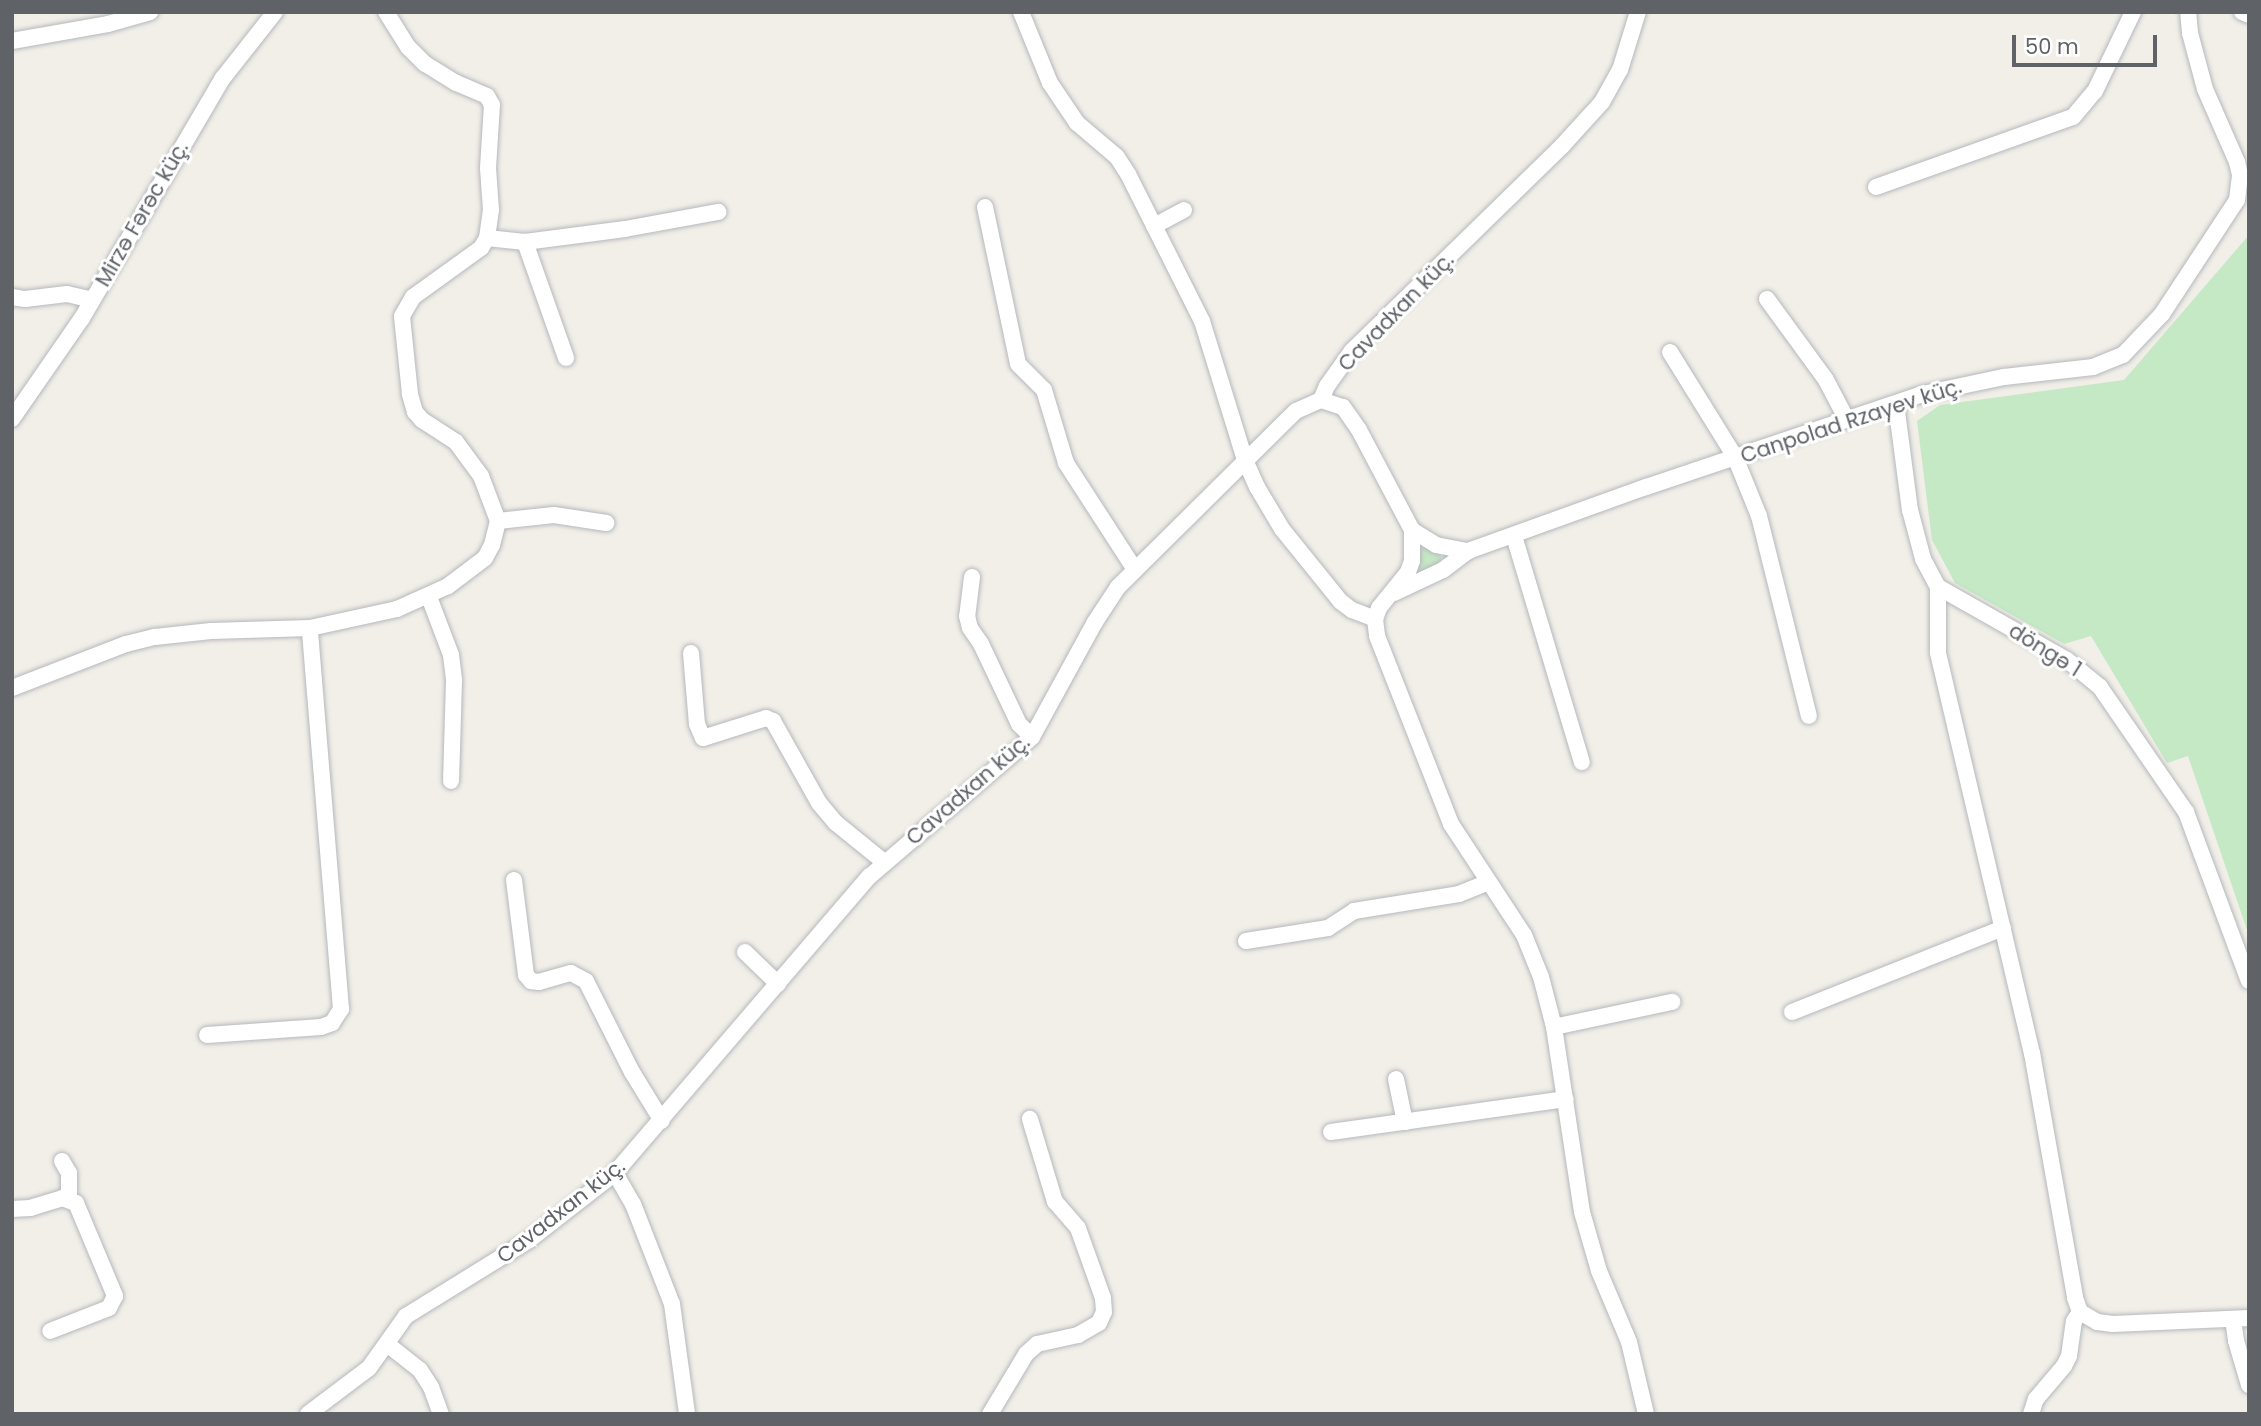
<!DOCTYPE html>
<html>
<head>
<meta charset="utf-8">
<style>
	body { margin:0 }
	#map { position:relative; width:2261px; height:1426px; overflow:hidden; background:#f1efe8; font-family:Poppins,sans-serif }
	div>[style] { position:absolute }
	.green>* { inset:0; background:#c5e8c5 }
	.roads { filter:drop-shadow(0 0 2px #b5b8bc) drop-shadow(0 0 2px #b5b8bc) }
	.minor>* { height:16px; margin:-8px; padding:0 8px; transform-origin:8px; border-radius:8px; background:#fff }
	span { translate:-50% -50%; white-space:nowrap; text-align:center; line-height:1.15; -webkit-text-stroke:6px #fff; paint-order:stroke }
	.street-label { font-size:21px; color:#5f6368 }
	.frame { position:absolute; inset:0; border:14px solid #5f6368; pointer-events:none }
	.scale { position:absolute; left:2012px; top:35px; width:145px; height:32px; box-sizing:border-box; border:4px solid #5f6368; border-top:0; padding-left:9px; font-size:21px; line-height:24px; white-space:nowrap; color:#5f6368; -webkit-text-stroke:5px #fff; paint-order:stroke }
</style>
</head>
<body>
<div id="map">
	<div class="green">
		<i style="clip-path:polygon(2249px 235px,2249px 936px,2188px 756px,2167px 763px,2091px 636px,2064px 644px,1955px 583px,1932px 540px,1917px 421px,1940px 405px,2124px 380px)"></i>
		<i style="clip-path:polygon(1425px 547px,1441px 556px,1441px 563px,1423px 572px,1418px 567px,1419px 550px)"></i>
	</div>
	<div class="roads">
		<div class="minor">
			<i style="left:1021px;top:12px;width:77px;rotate:67.8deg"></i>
			<i style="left:1050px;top:83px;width:48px;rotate:56deg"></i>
			<i style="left:1077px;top:123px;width:52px;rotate:40.4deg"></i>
			<i style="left:1117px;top:157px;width:20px;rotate:57deg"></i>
			<i style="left:1128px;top:174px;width:165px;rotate:63.3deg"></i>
			<i style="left:1202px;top:321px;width:145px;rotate:72.8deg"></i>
			<i style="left:1245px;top:460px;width:30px;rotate:66deg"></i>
			<i style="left:1257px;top:487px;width:49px;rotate:59.2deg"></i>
			<i style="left:1282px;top:529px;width:92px;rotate:51.1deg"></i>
			<i style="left:1340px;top:601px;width:15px;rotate:37deg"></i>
			<i style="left:1352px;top:610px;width:25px;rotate:21deg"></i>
			<i style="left:2242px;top:12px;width:8px;rotate:23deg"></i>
			<i style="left:12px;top:41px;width:97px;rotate:-10deg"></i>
			<i style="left:108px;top:24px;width:44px;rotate:-15.9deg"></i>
			<i style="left:1876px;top:187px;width:209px;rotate:-19.6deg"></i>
			<i style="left:2073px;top:117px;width:34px;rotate:-50deg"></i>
			<i style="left:2095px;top:91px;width:88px;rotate:-64.3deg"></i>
			<i style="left:985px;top:207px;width:160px;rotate:78.1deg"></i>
			<i style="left:1018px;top:364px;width:37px;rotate:45deg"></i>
			<i style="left:1044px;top:390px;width:76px;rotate:73.2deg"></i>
			<i style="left:1066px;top:463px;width:125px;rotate:57.1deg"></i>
			<i style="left:1154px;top:226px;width:34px;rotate:-28deg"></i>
			<i style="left:487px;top:238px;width:38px;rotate:6deg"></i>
			<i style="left:525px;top:242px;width:101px;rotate:-7.4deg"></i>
			<i style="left:625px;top:229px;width:95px;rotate:-10.4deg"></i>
			<i style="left:525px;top:242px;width:123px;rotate:70.5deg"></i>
			<i style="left:12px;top:297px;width:13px;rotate:9deg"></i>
			<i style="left:25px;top:299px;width:42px;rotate:-6.8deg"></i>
			<i style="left:67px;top:294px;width:26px;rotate:13deg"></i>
			<i style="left:1767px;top:299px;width:100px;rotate:53.9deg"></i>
			<i style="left:1826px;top:380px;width:45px;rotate:62.3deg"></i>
			<i style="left:1670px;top:352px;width:123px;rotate:58.2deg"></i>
			<i style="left:1735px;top:457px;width:64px;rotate:67.9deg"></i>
			<i style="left:1759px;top:516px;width:206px;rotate:76deg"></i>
			<i style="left:1321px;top:400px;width:15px;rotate:-67deg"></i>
			<i style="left:1327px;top:386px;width:43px;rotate:-54.5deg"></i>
			<i style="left:1352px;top:351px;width:293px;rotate:-44.3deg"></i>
			<i style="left:1562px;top:146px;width:59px;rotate:-47.7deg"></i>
			<i style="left:1602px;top:102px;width:37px;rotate:-61deg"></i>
			<i style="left:1620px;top:70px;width:61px;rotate:-72.8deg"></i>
			<i style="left:1896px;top:404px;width:107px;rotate:82.5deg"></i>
			<i style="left:1910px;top:510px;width:51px;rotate:75.1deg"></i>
			<i style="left:1923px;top:559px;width:32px;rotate:62deg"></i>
			<i style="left:1938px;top:587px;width:148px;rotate:29.5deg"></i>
			<i style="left:2067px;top:660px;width:43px;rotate:39.3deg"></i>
			<i style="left:2100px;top:687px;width:152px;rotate:55.5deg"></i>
			<i style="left:2186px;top:812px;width:180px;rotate:69.6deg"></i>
			<i style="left:12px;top:419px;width:123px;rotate:-55.3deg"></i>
			<i style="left:82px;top:318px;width:278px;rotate:-59.6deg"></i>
			<i style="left:223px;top:78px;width:84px;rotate:-51.8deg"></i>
			<i style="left:498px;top:521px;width:56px;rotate:-6.1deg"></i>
			<i style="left:554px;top:515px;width:53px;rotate:8.7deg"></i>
			<i style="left:1412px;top:530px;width:31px;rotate:90deg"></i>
			<i style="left:1412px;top:561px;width:12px;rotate:110deg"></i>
			<i style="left:1408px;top:572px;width:46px;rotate:128.9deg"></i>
			<i style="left:1379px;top:608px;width:12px;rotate:110deg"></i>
			<i style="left:1375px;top:619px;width:17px;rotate:83deg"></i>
			<i style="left:1377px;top:636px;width:202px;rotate:68.5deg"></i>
			<i style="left:1451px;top:824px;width:133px;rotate:56.7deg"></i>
			<i style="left:1524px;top:935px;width:45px;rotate:68deg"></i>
			<i style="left:1541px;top:977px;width:52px;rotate:75.4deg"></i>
			<i style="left:1554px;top:1027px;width:187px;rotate:81.4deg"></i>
			<i style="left:1582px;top:1212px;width:61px;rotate:73.9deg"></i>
			<i style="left:1599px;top:1271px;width:77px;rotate:67.1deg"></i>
			<i style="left:1629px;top:1342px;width:74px;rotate:76.7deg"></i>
			<i style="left:1514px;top:536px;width:236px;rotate:73.3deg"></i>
			<i style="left:972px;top:577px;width:39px;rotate:97deg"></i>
			<i style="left:967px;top:616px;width:12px;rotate:76deg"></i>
			<i style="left:970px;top:628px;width:19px;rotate:55deg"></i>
			<i style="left:981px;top:644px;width:89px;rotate:64.6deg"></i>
			<i style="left:1019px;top:724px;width:18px;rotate:45deg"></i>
			<i style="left:1938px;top:587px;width:66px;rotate:90deg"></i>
			<i style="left:1938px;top:653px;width:411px;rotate:76.8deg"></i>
			<i style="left:2032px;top:1053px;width:249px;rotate:80deg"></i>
			<i style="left:2075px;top:1298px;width:15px;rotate:70deg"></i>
			<i style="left:2080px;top:1312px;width:20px;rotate:30deg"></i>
			<i style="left:2097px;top:1322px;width:16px;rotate:7deg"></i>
			<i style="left:2113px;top:1324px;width:136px;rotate:-2.5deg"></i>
			<i style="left:1394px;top:593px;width:54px;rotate:-25.1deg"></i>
			<i style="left:1443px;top:570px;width:31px;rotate:-37deg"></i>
			<i style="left:429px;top:597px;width:62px;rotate:69.2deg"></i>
			<i style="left:451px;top:655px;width:26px;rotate:83deg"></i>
			<i style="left:454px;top:681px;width:100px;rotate:91.7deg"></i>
			<i style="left:691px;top:653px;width:71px;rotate:85.2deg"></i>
			<i style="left:697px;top:724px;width:15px;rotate:67deg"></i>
			<i style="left:703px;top:738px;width:66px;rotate:-17.6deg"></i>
			<i style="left:766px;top:718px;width:8px;rotate:23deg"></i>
			<i style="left:773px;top:721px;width:94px;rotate:60.7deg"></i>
			<i style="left:819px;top:803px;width:26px;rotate:50deg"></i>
			<i style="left:836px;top:823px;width:62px;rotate:39.1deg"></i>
			<i style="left:12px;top:688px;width:122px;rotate:-21.1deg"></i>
			<i style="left:126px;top:644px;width:30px;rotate:-14deg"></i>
			<i style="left:155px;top:637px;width:56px;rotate:-6.1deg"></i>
			<i style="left:211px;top:631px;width:99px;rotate:-1.7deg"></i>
			<i style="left:310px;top:628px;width:89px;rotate:-12.3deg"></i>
			<i style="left:397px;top:609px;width:56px;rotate:-24.3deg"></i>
			<i style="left:448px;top:586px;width:46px;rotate:-37.1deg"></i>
			<i style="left:485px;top:558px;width:15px;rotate:-62deg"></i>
			<i style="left:492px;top:545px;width:25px;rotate:-76deg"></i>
			<i style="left:498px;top:521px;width:48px;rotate:-110.7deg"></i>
			<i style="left:481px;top:476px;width:42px;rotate:-126.3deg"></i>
			<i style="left:456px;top:442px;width:40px;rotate:-147.1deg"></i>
			<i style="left:422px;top:420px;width:11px;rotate:-131deg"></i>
			<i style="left:415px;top:412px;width:19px;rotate:-106deg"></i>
			<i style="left:410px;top:394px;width:78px;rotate:-95.9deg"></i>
			<i style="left:402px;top:316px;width:22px;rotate:-60deg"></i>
			<i style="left:413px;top:297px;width:84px;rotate:-35.8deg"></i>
			<i style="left:481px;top:248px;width:12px;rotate:-59deg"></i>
			<i style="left:487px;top:238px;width:28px;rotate:-82deg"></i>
			<i style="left:491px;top:210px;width:42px;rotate:-94.1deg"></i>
			<i style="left:488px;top:168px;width:63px;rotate:-86.4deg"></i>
			<i style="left:492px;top:105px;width:10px;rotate:-119deg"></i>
			<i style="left:487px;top:96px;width:34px;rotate:-157deg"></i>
			<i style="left:456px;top:83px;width:36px;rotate:-148deg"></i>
			<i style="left:425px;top:64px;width:24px;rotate:-135deg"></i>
			<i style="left:408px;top:47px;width:41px;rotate:-122.2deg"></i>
			<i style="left:514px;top:880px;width:96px;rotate:82.8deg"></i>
			<i style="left:526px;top:975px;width:8px;rotate:50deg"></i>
			<i style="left:531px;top:981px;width:8px;rotate:7deg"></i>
			<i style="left:539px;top:982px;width:33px;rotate:-16deg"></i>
			<i style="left:571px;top:973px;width:17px;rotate:28deg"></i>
			<i style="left:586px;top:981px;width:102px;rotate:63.2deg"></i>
			<i style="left:632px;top:1072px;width:57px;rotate:58.5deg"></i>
			<i style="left:1246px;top:941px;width:83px;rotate:-9deg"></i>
			<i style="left:1328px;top:928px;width:31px;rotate:-33deg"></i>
			<i style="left:1354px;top:911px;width:106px;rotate:-9.2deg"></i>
			<i style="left:1459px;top:894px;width:32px;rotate:-22deg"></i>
			<i style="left:745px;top:952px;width:46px;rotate:44.1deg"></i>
			<i style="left:1792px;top:1012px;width:227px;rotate:-21.7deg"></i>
			<i style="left:1554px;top:1027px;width:121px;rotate:-12deg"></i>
			<i style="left:207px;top:1035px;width:114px;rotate:-4deg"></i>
			<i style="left:321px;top:1027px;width:12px;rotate:-20deg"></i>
			<i style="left:332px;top:1023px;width:17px;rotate:-57deg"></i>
			<i style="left:341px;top:1009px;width:382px;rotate:-94.7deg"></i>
			<i style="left:1396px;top:1079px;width:44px;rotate:78.2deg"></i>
			<i style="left:1331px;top:1132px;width:237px;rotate:-8deg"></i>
			<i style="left:62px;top:1161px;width:14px;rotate:60deg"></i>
			<i style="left:69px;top:1173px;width:25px;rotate:90deg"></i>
			<i style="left:615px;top:1173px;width:36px;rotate:60deg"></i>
			<i style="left:633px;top:1204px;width:107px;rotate:68.7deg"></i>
			<i style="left:672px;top:1304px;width:111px;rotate:82.2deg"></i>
			<i style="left:12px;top:1209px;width:18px;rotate:-3deg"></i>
			<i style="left:30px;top:1208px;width:34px;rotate:-17deg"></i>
			<i style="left:62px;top:1198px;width:15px;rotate:20deg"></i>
			<i style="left:76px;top:1203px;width:101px;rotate:67.2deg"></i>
			<i style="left:115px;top:1296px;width:13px;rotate:117deg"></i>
			<i style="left:109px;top:1308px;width:63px;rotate:158.7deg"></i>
			<i style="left:2233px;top:1319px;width:22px;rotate:82deg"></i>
			<i style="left:2236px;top:1341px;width:46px;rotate:73.5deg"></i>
			<i style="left:387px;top:1344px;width:42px;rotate:38.2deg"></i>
			<i style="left:420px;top:1370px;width:20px;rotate:57deg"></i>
			<i style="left:431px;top:1387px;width:29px;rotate:70deg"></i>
			<i style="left:308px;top:1414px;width:76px;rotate:-37deg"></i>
			<i style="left:369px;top:1368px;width:64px;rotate:-54.6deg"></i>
			<i style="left:406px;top:1316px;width:145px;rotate:-31.7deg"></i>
			<i style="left:529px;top:1240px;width:109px;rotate:-37.9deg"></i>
			<i style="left:615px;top:1173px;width:391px;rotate:-49.4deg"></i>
			<i style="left:870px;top:876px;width:213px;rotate:-40.6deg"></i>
			<i style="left:1032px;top:737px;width:131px;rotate:-61.3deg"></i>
			<i style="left:1095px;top:622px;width:42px;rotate:-56.7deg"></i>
			<i style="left:1118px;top:587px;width:250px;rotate:-44.7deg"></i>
			<i style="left:1296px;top:411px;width:27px;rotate:-24deg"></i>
			<i style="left:1321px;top:400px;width:23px;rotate:18deg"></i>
			<i style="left:1343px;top:407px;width:28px;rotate:55deg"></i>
			<i style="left:1359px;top:430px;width:113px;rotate:62.1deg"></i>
			<i style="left:1412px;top:530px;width:28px;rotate:32deg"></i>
			<i style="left:1436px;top:545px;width:33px;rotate:11deg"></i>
			<i style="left:1468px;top:551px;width:189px;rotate:-19.8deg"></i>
			<i style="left:1646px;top:487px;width:292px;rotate:-18.6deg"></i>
			<i style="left:1923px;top:394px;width:83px;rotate:-11.9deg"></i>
			<i style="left:2004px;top:377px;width:90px;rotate:-6.4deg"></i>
			<i style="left:2093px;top:367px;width:32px;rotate:-22deg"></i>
			<i style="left:2123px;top:355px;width:57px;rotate:-46.4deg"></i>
			<i style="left:2162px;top:314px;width:136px;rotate:-56.7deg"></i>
			<i style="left:2237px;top:200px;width:25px;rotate:-83deg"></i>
			<i style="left:2240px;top:175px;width:13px;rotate:-103deg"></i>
			<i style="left:2237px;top:162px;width:80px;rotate:-113.7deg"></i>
			<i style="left:2205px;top:89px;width:58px;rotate:-105deg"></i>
			<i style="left:2190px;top:33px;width:21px;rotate:-95deg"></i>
			<i style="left:990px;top:1414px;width:70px;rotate:-59deg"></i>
			<i style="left:1026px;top:1354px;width:15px;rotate:-42deg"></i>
			<i style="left:1037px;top:1344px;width:42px;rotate:-12.4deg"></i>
			<i style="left:1078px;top:1335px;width:24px;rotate:-30deg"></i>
			<i style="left:1099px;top:1323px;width:12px;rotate:-66deg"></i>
			<i style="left:1104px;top:1312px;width:14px;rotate:-94deg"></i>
			<i style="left:1103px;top:1298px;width:74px;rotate:-109.7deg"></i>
			<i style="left:1078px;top:1228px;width:35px;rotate:-131deg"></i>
			<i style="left:1055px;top:1202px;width:87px;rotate:-106.8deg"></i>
			<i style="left:2031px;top:1414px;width:16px;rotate:-72deg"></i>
			<i style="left:2036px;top:1399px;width:43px;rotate:-49.7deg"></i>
			<i style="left:2064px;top:1366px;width:11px;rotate:-63deg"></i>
			<i style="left:2069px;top:1356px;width:35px;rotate:-82deg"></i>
			<i style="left:2074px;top:1321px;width:11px;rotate:-56deg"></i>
		</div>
	</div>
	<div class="street-label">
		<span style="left:142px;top:214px;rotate:-60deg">Mirzə Fərəc küç.</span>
		<span style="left:1396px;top:312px;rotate:-46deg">Cavadxan küç.</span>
		<span style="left:1851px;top:421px;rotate:-18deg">Canpolad Rzayev küç.</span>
		<span style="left:2045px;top:650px;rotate:32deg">döngə 1</span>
		<span style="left:968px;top:790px;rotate:-41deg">Cavadxan küç.</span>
		<span style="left:561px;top:1211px;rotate:-38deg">Cavadxan küç.</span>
	</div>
	<div class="frame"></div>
	<div class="scale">50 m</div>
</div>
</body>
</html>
